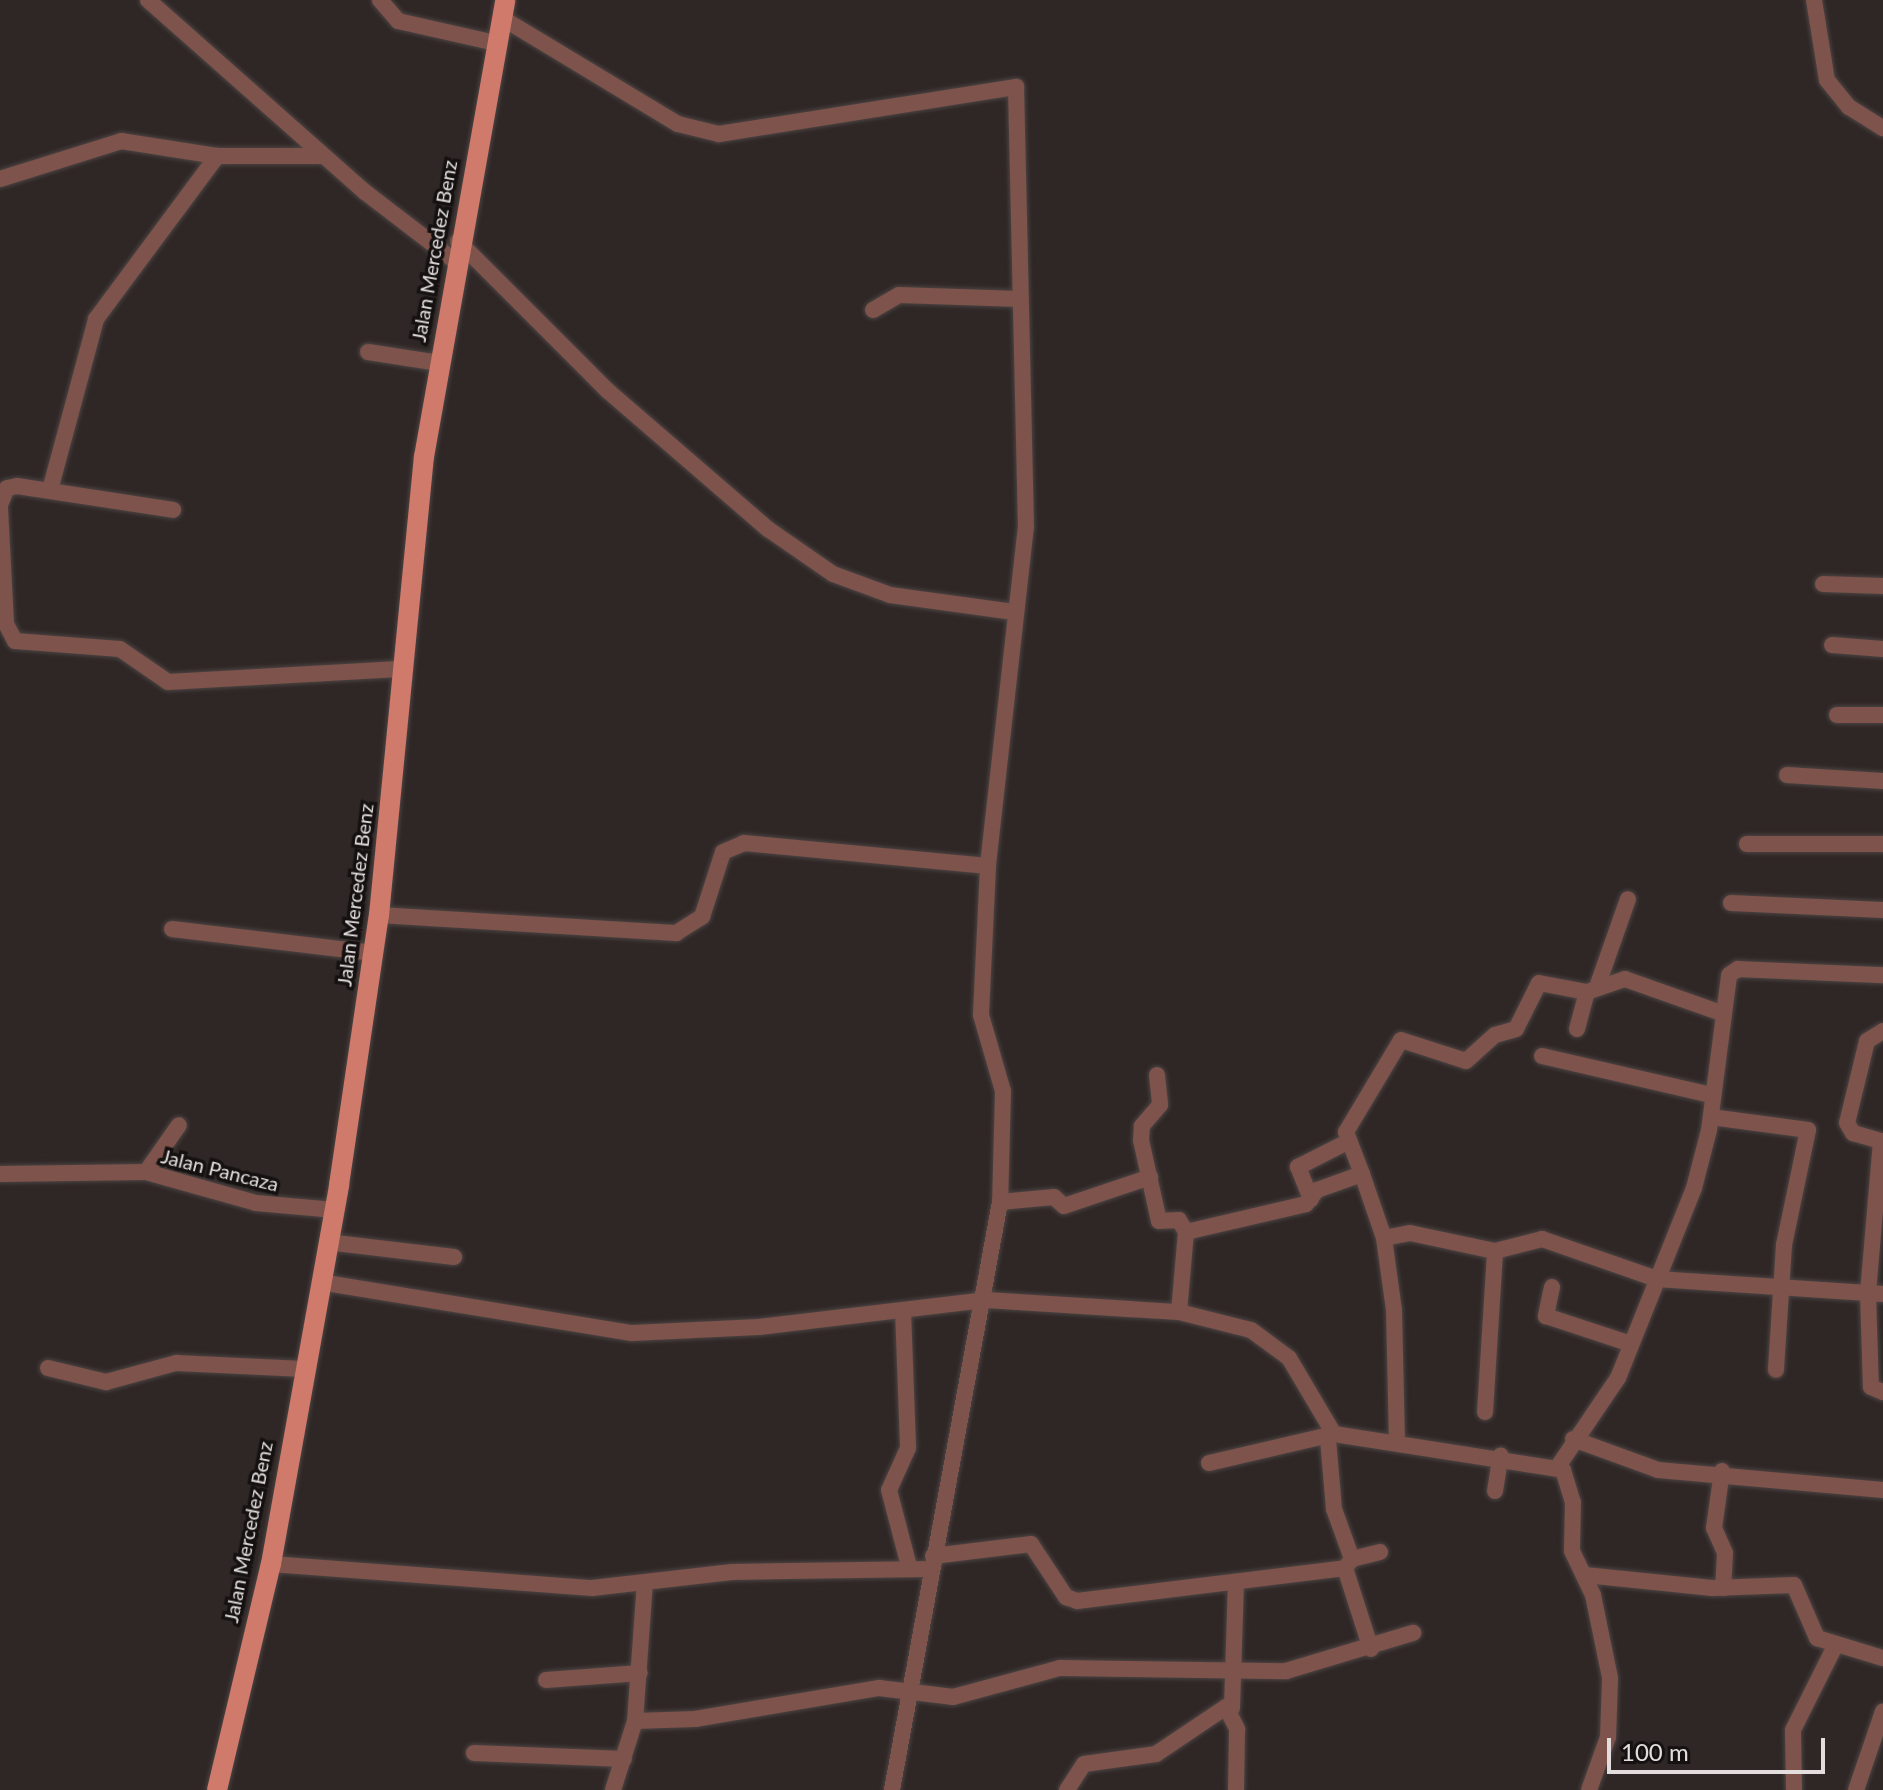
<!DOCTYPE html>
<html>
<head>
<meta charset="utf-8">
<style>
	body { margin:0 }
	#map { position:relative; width:1883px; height:1790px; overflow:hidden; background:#2f2726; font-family:Lato,sans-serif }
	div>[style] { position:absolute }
	.roads { filter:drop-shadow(0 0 2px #4c4443) drop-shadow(0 0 2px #4c4443) }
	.minor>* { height:16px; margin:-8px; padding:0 8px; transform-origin:8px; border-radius:8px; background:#7d534b }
	.major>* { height:20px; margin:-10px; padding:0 10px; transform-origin:10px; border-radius:10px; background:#d07a6b }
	span { translate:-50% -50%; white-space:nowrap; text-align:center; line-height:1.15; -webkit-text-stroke:7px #151111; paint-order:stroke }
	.street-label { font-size:20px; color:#e3dedd }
	.scale { position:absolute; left:1607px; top:1738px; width:218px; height:36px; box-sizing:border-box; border:4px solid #e3dedd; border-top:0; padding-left:10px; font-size:24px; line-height:28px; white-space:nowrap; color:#e3dedd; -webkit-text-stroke:6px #151111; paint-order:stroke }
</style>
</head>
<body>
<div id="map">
	<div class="roads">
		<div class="minor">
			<i style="left:148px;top:0;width:290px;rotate:41.5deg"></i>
			<i style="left:365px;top:192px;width:113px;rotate:37.5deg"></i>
			<i style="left:380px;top:0;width:28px;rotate:49deg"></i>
			<i style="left:398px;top:21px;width:100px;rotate:12.7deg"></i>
			<i style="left:1814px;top:0;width:81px;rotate:80.8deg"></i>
			<i style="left:1827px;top:80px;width:35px;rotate:51deg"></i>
			<i style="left:1849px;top:107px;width:40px;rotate:32deg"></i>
			<i style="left:502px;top:18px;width:205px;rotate:31.1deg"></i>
			<i style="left:678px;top:124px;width:42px;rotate:13.7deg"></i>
			<i style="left:719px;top:134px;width:301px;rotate:-9deg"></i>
			<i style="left:1016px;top:87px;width:439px;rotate:88.7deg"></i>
			<i style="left:1026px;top:526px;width:342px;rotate:96.4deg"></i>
			<i style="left:988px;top:866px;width:149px;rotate:92.7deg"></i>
			<i style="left:981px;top:1015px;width:79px;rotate:73.9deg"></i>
			<i style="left:1003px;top:1091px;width:111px;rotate:91.5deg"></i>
			<i style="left:1000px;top:1202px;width:598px;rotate:100.41deg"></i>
			<i style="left:0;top:179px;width:127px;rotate:-17.4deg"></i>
			<i style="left:121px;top:141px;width:97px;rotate:8.9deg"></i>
			<i style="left:217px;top:156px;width:106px"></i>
			<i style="left:458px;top:241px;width:212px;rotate:45deg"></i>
			<i style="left:608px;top:391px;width:211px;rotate:40.8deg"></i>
			<i style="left:768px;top:529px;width:79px;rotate:34.7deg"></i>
			<i style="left:833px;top:574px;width:61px;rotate:20.2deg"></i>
			<i style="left:890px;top:595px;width:125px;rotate:7.8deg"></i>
			<i style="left:873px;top:310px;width:30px;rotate:-30deg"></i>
			<i style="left:899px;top:295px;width:121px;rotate:1.9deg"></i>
			<i style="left:368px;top:352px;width:72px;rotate:8.8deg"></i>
			<i style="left:50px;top:490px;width:177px;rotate:-74.9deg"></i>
			<i style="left:96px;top:319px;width:203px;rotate:-53.4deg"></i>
			<i style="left:0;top:505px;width:18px;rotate:-68deg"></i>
			<i style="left:7px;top:488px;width:10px;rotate:-11deg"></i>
			<i style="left:17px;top:486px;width:158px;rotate:8.7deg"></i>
			<i style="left:0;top:508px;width:116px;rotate:87deg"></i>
			<i style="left:6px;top:624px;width:19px;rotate:62deg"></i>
			<i style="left:15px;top:641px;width:105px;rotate:4.4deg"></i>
			<i style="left:120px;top:649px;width:58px;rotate:34.5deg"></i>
			<i style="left:168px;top:682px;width:236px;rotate:-3.2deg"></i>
			<i style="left:1823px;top:584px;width:60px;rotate:1.9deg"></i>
			<i style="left:1832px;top:645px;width:51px;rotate:4.5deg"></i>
			<i style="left:1837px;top:715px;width:46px"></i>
			<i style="left:1787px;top:775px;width:96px;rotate:3.6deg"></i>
			<i style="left:1747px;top:844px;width:136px"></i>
			<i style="left:1731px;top:903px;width:152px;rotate:2.6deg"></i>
			<i style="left:379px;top:915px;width:298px;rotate:3.5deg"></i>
			<i style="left:676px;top:933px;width:31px;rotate:-32deg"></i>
			<i style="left:702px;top:917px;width:68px;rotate:-72.1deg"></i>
			<i style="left:723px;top:852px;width:23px;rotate:-23deg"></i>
			<i style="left:744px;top:843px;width:245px;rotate:5.4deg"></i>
			<i style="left:172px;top:929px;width:203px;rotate:6.8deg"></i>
			<i style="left:1597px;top:987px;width:93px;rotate:-70.6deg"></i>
			<i style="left:1577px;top:1029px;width:38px;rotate:-75deg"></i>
			<i style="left:1587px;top:992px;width:40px;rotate:-18.9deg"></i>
			<i style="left:1625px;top:979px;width:102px;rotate:19.5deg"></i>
			<i style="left:1883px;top:1031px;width:19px;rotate:148deg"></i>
			<i style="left:1867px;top:1041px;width:84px;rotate:103.7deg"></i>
			<i style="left:1847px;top:1123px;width:12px;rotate:59deg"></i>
			<i style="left:1853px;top:1133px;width:29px;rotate:16deg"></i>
			<i style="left:1881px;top:1141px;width:154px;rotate:94.9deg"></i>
			<i style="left:1868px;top:1294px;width:93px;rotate:88.2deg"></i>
			<i style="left:1871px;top:1387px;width:13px;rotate:23deg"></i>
			<i style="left:1542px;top:1056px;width:173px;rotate:13deg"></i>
			<i style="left:1157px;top:1075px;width:30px;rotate:84deg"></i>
			<i style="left:1160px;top:1105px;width:28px;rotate:131deg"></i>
			<i style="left:1142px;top:1126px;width:14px;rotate:94deg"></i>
			<i style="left:1141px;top:1140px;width:83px;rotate:77.5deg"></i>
			<i style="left:1159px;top:1221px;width:20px;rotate:-3deg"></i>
			<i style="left:1179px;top:1220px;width:14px;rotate:60deg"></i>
			<i style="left:1711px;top:1117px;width:98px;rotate:7.6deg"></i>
			<i style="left:1808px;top:1130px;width:117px;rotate:101.8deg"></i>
			<i style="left:1784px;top:1245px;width:125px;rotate:93.7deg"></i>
			<i style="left:146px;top:1172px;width:57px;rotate:-54.9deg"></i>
			<i style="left:0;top:1174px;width:146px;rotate:-0.8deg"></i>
			<i style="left:146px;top:1172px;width:114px;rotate:15.7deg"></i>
			<i style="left:256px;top:1203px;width:79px;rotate:5.1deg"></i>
			<i style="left:1362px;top:1174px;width:68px;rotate:71deg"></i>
			<i style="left:1384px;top:1238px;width:73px;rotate:82.1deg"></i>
			<i style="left:1394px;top:1310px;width:132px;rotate:88.7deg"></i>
			<i style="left:1311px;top:1199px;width:35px;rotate:-112deg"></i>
			<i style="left:1298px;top:1167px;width:55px;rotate:-27deg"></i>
			<i style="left:1000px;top:1202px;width:54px;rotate:-5.3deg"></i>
			<i style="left:1054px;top:1197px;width:13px;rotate:42deg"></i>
			<i style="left:1064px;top:1206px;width:91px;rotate:-18.6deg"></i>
			<i style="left:1384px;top:1238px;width:26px;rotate:-11deg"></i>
			<i style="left:1410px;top:1233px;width:87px;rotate:12deg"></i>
			<i style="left:1495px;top:1251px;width:49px;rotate:-14.3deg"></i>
			<i style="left:1542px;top:1239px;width:122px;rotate:19.2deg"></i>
			<i style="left:1657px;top:1279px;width:226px;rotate:3.8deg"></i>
			<i style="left:327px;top:1242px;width:128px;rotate:6.7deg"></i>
			<i style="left:320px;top:1282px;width:316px;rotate:9.3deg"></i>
			<i style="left:632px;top:1333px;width:127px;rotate:-2.7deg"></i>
			<i style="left:759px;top:1327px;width:229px;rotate:-6.8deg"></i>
			<i style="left:986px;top:1300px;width:193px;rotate:3.6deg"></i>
			<i style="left:1179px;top:1312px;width:74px;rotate:14deg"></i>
			<i style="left:1251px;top:1330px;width:47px;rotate:36.4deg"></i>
			<i style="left:1289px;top:1358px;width:88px;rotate:59.4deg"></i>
			<i style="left:1334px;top:1434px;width:232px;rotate:8.9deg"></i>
			<i style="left:1563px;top:1470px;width:34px;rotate:73deg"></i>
			<i style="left:1573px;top:1502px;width:49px;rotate:91.2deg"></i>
			<i style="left:1572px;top:1551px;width:49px;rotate:64.5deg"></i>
			<i style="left:1593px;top:1595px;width:85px;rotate:78.4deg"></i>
			<i style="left:1610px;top:1678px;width:59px;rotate:91.9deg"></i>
			<i style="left:1608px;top:1737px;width:56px;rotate:109.7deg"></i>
			<i style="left:1552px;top:1287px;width:30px;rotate:102deg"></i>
			<i style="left:1546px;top:1316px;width:89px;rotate:18.2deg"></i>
			<i style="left:903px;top:1310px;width:138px;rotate:87.9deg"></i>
			<i style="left:908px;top:1448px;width:46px;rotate:114.3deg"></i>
			<i style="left:889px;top:1490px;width:79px;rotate:75.3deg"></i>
			<i style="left:1179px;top:1312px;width:80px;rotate:-85deg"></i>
			<i style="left:1186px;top:1232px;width:123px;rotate:-13.1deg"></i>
			<i style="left:1306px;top:1204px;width:18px;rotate:-52deg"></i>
			<i style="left:1317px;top:1190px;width:48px;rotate:-19.6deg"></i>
			<i style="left:1362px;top:1174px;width:45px;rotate:-110.9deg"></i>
			<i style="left:1346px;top:1132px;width:107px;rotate:-59.1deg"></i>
			<i style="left:1401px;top:1040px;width:68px;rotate:17.9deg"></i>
			<i style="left:1466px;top:1061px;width:39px;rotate:-42deg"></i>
			<i style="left:1495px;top:1035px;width:22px;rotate:-16deg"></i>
			<i style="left:1516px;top:1029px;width:51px;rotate:-63.4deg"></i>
			<i style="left:1539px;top:983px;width:49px;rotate:10.6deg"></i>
			<i style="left:48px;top:1368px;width:60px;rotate:13.6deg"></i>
			<i style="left:106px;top:1382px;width:73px;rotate:-15.2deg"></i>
			<i style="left:176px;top:1363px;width:128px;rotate:2.7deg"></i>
			<i style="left:1485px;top:1412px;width:161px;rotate:-86.4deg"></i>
			<i style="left:1328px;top:1439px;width:70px;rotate:85.1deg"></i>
			<i style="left:1334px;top:1509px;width:53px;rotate:70.2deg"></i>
			<i style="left:1352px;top:1559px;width:11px;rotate:128deg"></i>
			<i style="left:1345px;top:1568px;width:85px;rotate:72.2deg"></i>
			<i style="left:1573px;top:1439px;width:90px;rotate:20deg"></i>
			<i style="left:1658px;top:1470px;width:226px;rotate:5.1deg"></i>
			<i style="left:1209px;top:1463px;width:128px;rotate:-13.1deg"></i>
			<i style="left:1559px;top:1465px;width:105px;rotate:-55.9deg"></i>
			<i style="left:1618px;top:1378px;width:205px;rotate:-68.2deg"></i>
			<i style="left:1694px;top:1188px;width:60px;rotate:-75.5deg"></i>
			<i style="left:1709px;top:1130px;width:156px;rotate:-82.6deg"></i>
			<i style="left:1729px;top:975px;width:11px;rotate:-34deg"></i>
			<i style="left:1738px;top:969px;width:145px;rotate:2.4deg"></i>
			<i style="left:1722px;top:1471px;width:58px;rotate:98deg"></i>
			<i style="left:1714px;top:1528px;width:27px;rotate:66deg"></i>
			<i style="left:1725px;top:1553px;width:35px;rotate:93deg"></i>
			<i style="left:1495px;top:1491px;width:36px;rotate:-81deg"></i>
			<i style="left:933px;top:1556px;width:99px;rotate:-7deg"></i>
			<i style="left:1031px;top:1544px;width:64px;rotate:56.6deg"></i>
			<i style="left:1066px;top:1597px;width:12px;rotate:20deg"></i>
			<i style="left:1077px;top:1601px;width:270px;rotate:-7deg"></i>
			<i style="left:1352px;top:1559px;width:29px;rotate:-14deg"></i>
			<i style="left:271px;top:1564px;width:322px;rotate:4.3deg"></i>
			<i style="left:592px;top:1588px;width:141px;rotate:-6.5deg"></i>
			<i style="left:732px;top:1572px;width:198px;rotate:-0.9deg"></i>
			<i style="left:1585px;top:1575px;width:128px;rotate:5.8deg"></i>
			<i style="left:1712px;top:1588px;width:82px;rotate:-2.1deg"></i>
			<i style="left:1794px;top:1585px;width:58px;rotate:66.5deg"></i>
			<i style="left:1817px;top:1638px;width:69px;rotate:16.9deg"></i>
			<i style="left:546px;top:1680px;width:94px;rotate:-4.3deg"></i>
			<i style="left:1232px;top:1708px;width:126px;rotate:-88.2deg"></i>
			<i style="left:635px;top:1721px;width:60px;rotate:-1.9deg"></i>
			<i style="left:695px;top:1719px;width:187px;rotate:-9.6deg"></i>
			<i style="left:879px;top:1688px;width:75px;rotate:6.9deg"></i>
			<i style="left:953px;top:1697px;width:111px;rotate:-15.2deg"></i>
			<i style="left:1060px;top:1668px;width:226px;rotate:0.8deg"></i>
			<i style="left:1286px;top:1671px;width:133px;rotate:-16.7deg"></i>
			<i style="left:474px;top:1753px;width:150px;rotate:2.3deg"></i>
			<i style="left:613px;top:1790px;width:72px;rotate:-72.3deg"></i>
			<i style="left:635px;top:1721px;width:138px;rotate:-85.9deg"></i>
			<i style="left:1067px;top:1790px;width:31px;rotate:-57deg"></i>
			<i style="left:1084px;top:1764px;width:73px;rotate:-7.9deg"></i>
			<i style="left:1156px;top:1754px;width:84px;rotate:-33.9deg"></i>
			<i style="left:1226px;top:1707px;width:25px;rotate:63deg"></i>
			<i style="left:1237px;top:1729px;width:61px;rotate:90.9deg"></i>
			<i style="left:1794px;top:1790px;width:60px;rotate:-91deg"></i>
			<i style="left:1793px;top:1730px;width:94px;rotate:-63.4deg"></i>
			<i style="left:1856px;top:1790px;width:83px;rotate:-71.1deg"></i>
		</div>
		<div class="major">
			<i style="left:217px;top:1790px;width:232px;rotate:-76.6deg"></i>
			<i style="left:271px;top:1564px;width:385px;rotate:-79.8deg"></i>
			<i style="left:339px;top:1185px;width:273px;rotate:-81.6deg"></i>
			<i style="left:379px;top:915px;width:460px;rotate:-84.4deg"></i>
			<i style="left:424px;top:457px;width:464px;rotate:-79.9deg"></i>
		</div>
	</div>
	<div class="street-label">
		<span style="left:434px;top:251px;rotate:-80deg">Jalan Mercedez Benz</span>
		<span style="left:355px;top:895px;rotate:-83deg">Jalan Mercedez Benz</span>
		<span style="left:220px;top:1170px;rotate:14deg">Jalan Pancaza</span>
		<span style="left:248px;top:1532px;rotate:-79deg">Jalan Mercedez Benz</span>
	</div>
	<div class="scale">100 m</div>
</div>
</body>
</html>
